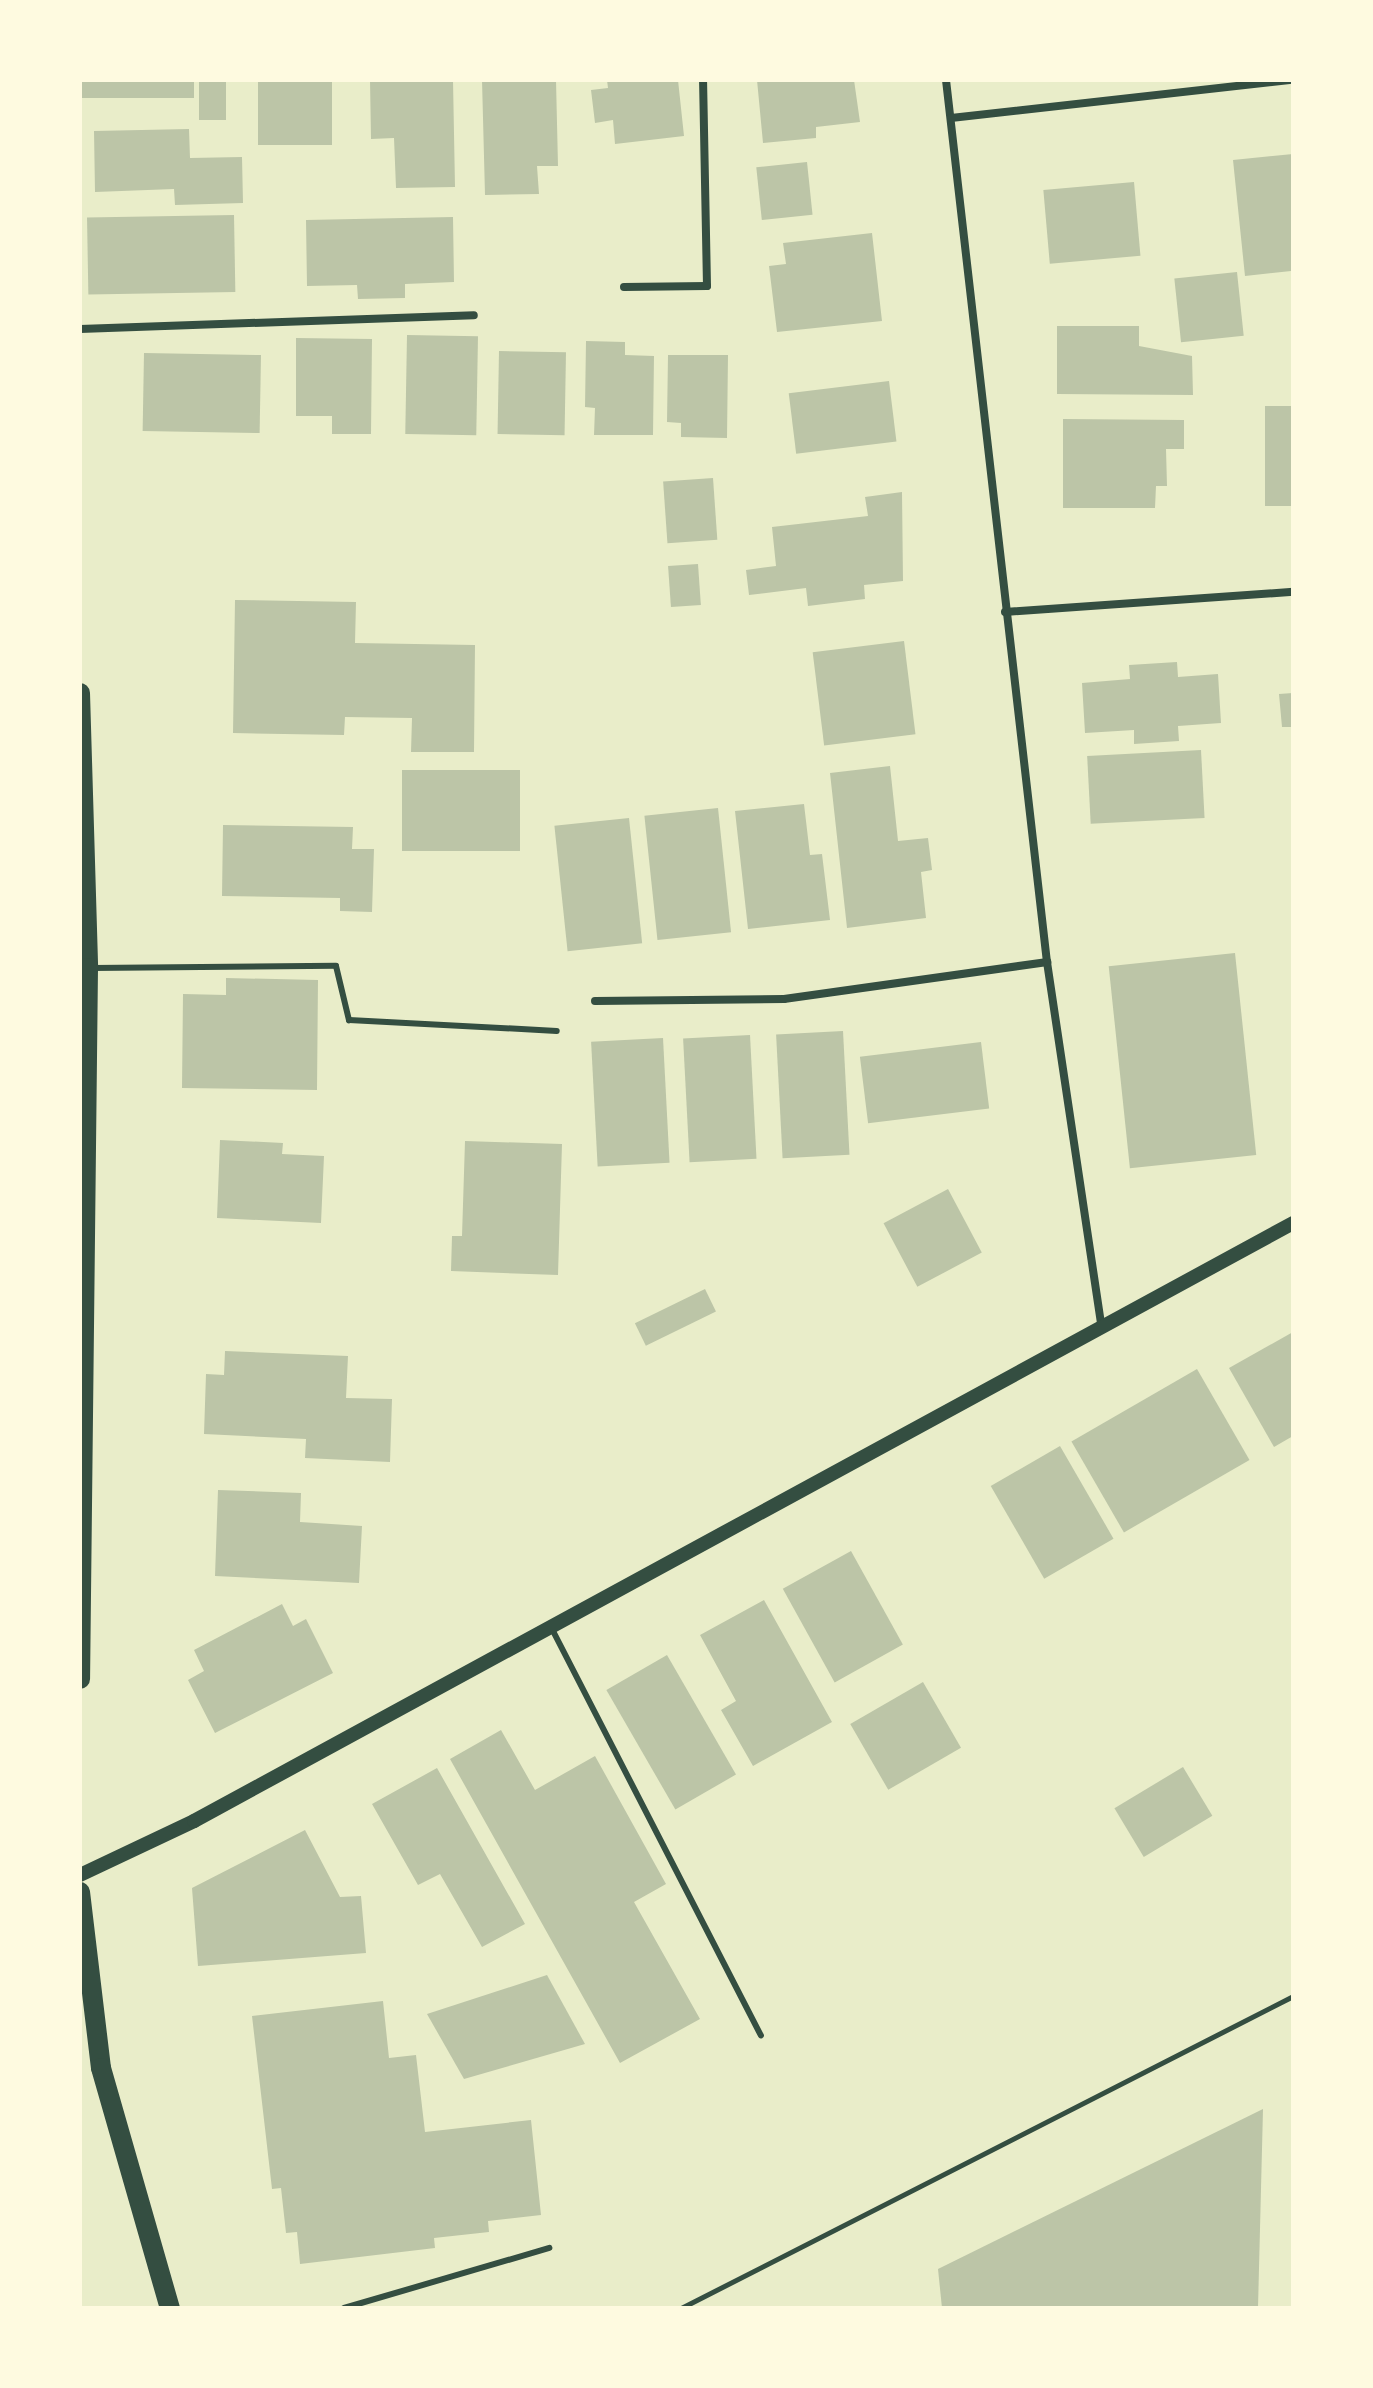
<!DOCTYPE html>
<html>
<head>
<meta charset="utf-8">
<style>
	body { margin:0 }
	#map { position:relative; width:1373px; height:2388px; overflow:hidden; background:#e9edc9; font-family:Roboto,sans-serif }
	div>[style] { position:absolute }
	.building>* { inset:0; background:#bcc5a7; transform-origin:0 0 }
	.path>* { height:5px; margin:-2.5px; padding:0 2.5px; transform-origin:2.5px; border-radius:2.5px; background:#344e41 }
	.service>* { height:6px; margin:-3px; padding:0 3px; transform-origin:3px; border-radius:3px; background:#344e41 }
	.minor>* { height:8px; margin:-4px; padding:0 4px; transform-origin:4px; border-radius:4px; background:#344e41 }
	.tertiary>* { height:14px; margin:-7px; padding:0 7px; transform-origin:7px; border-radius:7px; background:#344e41 }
	.primary>* { height:20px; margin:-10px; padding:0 10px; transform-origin:10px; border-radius:10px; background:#344e41 }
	span { translate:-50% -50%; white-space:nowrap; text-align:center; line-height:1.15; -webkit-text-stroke:8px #fefae0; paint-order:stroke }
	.frame { position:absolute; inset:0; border:82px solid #fefae0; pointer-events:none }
</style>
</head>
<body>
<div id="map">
	<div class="building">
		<i style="left:80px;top:80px;width:114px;height:18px"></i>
		<i style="left:199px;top:80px;width:27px;height:40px"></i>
		<i style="left:258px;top:80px;width:74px;height:65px"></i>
		<i style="clip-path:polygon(370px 80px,453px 80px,455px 187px,396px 188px,394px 138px,371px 139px)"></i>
		<i style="clip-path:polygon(482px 80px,556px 80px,558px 166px,537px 166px,539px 194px,485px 195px)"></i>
		<i style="clip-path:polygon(607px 80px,678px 80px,684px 136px,615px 144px,613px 120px,595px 123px,591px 90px,608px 88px)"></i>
		<i style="clip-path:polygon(757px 80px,854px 80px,860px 122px,816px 127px,816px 138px,763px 143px)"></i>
		<i style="clip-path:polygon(189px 129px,190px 158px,242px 157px,243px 203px,175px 205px,174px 189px,95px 192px,94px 131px)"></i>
		<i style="clip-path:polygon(1293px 154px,1291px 271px,1245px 276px,1233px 160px)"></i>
		<i style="left:807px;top:162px;width:53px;height:51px;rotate:84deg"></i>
		<i style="left:1134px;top:182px;width:74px;height:91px;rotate:85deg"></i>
		<i style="left:234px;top:215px;width:77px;height:147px;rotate:89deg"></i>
		<i style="clip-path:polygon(453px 217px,454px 282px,405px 284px,405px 298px,358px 299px,357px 285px,307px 286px,306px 220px)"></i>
		<i style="clip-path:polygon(872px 233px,882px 321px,777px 332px,769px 266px,786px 264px,783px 243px)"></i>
		<i style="left:1237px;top:272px;width:64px;height:63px;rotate:84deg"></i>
		<i style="clip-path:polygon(1057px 326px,1139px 326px,1139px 346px,1192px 356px,1193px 395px,1057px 394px)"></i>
		<i style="left:407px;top:335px;width:71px;height:99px;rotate:1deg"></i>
		<i style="clip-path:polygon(296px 338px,372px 339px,371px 434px,332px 434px,332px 416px,296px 416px)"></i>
		<i style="clip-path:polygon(586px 341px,625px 342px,625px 355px,654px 356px,653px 435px,594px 435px,595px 408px,585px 407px)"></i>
		<i style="left:499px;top:351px;width:67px;height:83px;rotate:1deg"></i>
		<i style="left:144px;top:353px;width:117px;height:78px;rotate:1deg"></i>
		<i style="clip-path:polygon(668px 355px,728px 355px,727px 438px,681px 437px,681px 423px,667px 422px)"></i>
		<i style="left:889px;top:381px;width:61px;height:101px;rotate:83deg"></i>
		<i style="left:1265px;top:406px;width:28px;height:100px"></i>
		<i style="clip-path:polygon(1063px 419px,1184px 420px,1184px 449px,1166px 449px,1167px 486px,1156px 486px,1155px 508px,1063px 508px)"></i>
		<i style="left:713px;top:478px;width:62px;height:50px;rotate:86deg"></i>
		<i style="clip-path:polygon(902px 492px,903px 581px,864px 585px,865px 599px,808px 606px,806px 588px,749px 595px,746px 570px,776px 566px,772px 527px,868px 516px,865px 497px)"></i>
		<i style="left:698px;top:564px;width:41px;height:30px;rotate:86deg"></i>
		<i style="clip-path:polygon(235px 600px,356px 602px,355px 643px,475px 645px,474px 752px,411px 752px,412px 718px,345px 717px,344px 735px,233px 733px)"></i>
		<i style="left:904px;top:641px;width:94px;height:92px;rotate:83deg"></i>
		<i style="clip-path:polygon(1177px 662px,1178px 677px,1218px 674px,1221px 723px,1178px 726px,1179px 741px,1134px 744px,1134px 730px,1085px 733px,1082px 683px,1130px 679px,1129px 665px)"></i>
		<i style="clip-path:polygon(1293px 693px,1293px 727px,1282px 727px,1279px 694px)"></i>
		<i style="left:1201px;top:750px;width:68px;height:114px;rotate:87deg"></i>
		<i style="clip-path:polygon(890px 766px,898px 841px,928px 838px,932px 870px,921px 872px,926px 918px,847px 928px,830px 773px)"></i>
		<i style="left:402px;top:770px;width:118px;height:81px"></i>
		<i style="clip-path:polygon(804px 804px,810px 855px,822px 854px,830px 920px,748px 929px,735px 811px)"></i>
		<i style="left:718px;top:808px;width:125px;height:74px;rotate:84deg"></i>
		<i style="left:629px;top:818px;width:126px;height:75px;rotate:84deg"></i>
		<i style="clip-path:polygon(223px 825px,353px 827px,352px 849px,374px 849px,372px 912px,340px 911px,340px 898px,222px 896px)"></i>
		<i style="left:1235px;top:953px;width:203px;height:127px;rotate:84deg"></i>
		<i style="clip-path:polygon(226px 978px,318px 980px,317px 1090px,182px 1088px,183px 994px,226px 995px)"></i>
		<i style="left:843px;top:1031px;width:124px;height:67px;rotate:87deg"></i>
		<i style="left:750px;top:1035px;width:124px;height:67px;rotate:87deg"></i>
		<i style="left:663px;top:1038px;width:125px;height:72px;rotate:87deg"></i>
		<i style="left:981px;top:1042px;width:67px;height:122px;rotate:83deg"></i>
		<i style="clip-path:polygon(220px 1140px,283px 1143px,282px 1154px,324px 1156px,321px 1223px,217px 1218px)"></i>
		<i style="clip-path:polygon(465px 1141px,562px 1144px,558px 1275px,451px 1271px,452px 1236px,462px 1236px)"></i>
		<i style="left:948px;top:1189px;width:72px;height:73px;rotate:62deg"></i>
		<i style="left:705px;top:1289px;width:25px;height:78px;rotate:64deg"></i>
		<i style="clip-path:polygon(1293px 1332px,1293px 1436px,1274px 1447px,1229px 1368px)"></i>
		<i style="clip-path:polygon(225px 1351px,348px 1356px,346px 1398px,392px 1399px,390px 1462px,305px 1458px,306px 1439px,204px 1434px,206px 1374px,224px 1375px)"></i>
		<i style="left:1197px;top:1369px;width:105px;height:145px;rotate:60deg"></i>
		<i style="left:1060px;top:1446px;width:107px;height:80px;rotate:60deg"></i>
		<i style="clip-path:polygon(218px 1490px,301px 1493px,300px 1522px,362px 1526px,359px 1583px,215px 1576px)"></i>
		<i style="left:851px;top:1551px;width:107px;height:78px;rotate:61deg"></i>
		<i style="clip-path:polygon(764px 1600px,832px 1722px,753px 1766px,721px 1710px,736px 1701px,700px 1635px)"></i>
		<i style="clip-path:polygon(282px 1604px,293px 1626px,306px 1619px,333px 1673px,215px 1733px,188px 1680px,204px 1671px,194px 1650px)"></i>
		<i style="left:667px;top:1655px;width:138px;height:70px;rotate:60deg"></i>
		<i style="left:923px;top:1682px;width:76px;height:84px;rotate:60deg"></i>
		<i style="clip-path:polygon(501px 1730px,535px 1790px,595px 1756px,666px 1884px,634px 1902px,700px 2019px,620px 2063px,450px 1759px)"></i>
		<i style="left:1183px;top:1767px;width:57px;height:80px;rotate:59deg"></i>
		<i style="clip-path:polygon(437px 1768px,525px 1924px,482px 1947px,440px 1874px,418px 1885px,372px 1804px)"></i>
		<i style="clip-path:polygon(305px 1830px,340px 1897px,361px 1896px,366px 1953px,198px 1966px,192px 1888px)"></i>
		<i style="clip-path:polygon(547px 1975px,585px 2044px,464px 2079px,427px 2014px)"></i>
		<i style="clip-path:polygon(383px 2001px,389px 2058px,416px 2055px,425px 2132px,531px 2120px,541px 2215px,488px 2221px,489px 2232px,434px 2238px,435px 2248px,300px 2264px,297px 2232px,286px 2233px,281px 2188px,272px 2189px,252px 2016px)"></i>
		<i style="clip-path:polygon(1263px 2109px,1258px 2308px,942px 2308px,938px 2269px)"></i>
	</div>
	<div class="path">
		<i style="left:681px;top:2308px;width:687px;rotate:-27.01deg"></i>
	</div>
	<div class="service">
		<i style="left:92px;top:968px;width:244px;rotate:-0.5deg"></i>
		<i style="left:336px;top:966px;width:56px;rotate:76.5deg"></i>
		<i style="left:349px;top:1020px;width:208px;rotate:3deg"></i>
		<i style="left:552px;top:1629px;width:457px;rotate:62.8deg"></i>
		<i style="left:344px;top:2308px;width:214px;rotate:-16.3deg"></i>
	</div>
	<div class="minor">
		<i style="left:946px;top:80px;width:888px;rotate:83.47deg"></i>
		<i style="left:1047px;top:962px;width:364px;rotate:81.5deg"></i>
		<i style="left:951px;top:118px;width:343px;rotate:-6.4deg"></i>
		<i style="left:624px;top:287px;width:83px;rotate:-0.7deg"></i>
		<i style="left:707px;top:286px;width:206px;rotate:-91.1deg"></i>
		<i style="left:80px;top:329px;width:394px;rotate:-2deg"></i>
		<i style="left:1005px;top:612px;width:289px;rotate:-4deg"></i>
		<i style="left:595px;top:1001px;width:189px;rotate:-0.6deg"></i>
		<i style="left:784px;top:999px;width:266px;rotate:-8deg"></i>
	</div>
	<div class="tertiary">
		<i style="left:80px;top:1875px;width:126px;rotate:-25.3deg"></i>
		<i style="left:194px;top:1821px;width:1251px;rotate:-28.55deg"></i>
	</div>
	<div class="primary">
		<i style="left:80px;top:693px;width:275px;rotate:88.3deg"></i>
		<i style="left:88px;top:968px;width:711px;rotate:90.64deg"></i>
		<i style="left:80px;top:1892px;width:177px;rotate:83.2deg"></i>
		<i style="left:101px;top:2068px;width:250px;rotate:74deg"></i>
	</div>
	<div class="frame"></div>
</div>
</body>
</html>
